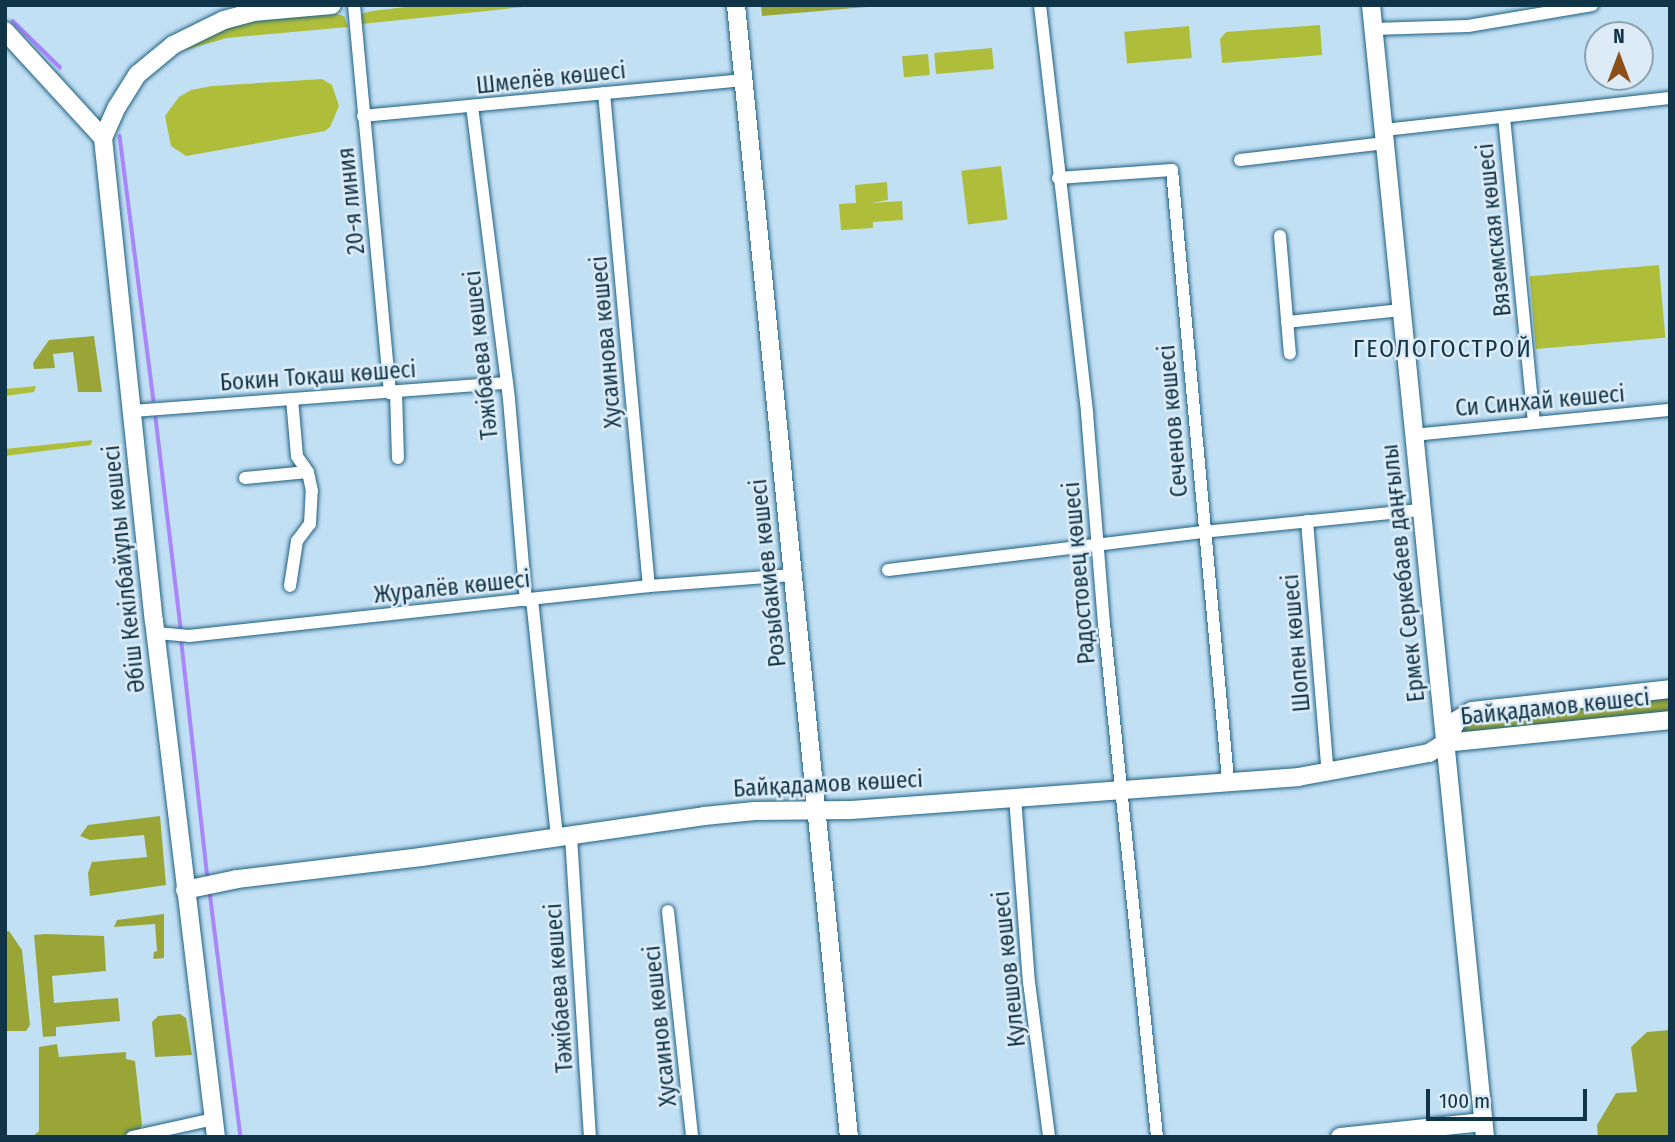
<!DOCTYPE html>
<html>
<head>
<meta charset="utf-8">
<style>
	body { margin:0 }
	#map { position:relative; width:1675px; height:1142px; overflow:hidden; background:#c2e0f4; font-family:"Fira Sans Condensed",sans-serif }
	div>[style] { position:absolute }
	.green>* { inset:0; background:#aebe3b; transform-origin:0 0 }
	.forest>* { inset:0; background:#99a637 }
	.stream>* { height:3.5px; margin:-1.75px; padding:0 1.75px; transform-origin:1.75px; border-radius:1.75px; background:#aa86fb }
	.roads { filter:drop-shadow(0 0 2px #1f6082) drop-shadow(0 0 2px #1f6082) }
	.street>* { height:12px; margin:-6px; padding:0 6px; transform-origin:6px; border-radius:6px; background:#fff }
	.secondary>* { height:18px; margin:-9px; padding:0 9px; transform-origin:9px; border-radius:9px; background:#fff }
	span { translate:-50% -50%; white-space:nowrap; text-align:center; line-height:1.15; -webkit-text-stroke:5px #dcebf5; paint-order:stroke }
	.street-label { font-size:23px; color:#113548 }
	.neighbourhood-label { font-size:24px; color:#113548; letter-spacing:2px }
	.frame { position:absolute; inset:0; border:7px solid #113548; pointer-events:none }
	.north { position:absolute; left:1584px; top:21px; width:70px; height:70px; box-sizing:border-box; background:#dcebf5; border:2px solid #8ba2b0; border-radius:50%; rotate:0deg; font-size:19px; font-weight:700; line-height:28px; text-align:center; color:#113548 }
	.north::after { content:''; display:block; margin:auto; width:24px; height:32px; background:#8e4e18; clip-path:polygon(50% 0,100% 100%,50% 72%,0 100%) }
	.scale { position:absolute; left:1426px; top:1089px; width:161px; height:32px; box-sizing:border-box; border:4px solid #113548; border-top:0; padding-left:9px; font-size:21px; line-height:24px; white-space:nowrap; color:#113548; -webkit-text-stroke:5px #dcebf5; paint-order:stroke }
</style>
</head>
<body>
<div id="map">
	<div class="green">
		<i style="clip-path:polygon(422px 5px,542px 5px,362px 24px,358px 20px,361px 14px,372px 11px)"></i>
		<i style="clip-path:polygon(337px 14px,344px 16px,348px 27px,227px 38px,178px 52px,192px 41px,247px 20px)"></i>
		<i style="clip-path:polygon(1320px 25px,1322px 55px,1222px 63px,1220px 39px,1226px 32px)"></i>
		<i style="left:1189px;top:26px;width:32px;height:65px;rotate:85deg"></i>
		<i style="left:992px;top:48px;width:21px;height:58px;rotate:85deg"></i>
		<i style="left:928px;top:54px;width:21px;height:26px;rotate:85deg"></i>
		<i style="clip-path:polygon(322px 79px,332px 85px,339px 106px,330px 127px,325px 131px,186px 156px,171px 146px,165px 116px,179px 97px,191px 90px,212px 86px)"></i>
		<i style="left:1001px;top:166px;width:54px;height:40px;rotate:83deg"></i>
		<i style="clip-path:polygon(887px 182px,888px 200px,871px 203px,902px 201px,903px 220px,873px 222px,873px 228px,841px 230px,839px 204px,856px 203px,855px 185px)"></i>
		<i style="left:1659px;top:265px;width:73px;height:130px;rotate:85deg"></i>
		<i style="clip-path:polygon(36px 386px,34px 392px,5px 396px,5px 389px)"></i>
		<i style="clip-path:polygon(92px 440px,91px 445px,5px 456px,5px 449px)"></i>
	</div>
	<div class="forest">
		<i style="clip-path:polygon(761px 5px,889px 5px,762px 16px)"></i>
		<i style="clip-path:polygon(94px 336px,102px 392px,78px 392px,73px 352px,53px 354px,55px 368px,34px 369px,33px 363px,49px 340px)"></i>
		<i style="clip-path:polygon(1670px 696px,1670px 717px,1450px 740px,1465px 716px)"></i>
		<i style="clip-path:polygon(160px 816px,166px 885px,90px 896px,88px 873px,92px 862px,147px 857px,144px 835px,90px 840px,80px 836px,88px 825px)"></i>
		<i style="clip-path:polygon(164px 914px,164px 958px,153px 959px,154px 952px,157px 951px,155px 924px,114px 927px,117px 920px)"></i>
		<i style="clip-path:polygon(9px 931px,22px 950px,30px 1025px,26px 1031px,5px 1031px,5px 932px)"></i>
		<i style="clip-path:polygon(45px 934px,104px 936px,106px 971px,52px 976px,54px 1003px,118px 998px,120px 1021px,56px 1027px,56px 1036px,43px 1037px,34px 935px)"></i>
		<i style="clip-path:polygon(180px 1014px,186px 1018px,192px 1055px,155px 1057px,152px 1022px,158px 1016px)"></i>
		<i style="clip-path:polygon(1670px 1030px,1670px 1137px,1598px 1137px,1597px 1125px,1616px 1093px,1637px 1092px,1631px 1047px,1647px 1032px)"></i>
		<i style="clip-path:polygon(57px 1044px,59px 1057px,126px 1052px,126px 1059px,135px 1061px,142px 1125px,137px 1132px,115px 1137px,32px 1137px,39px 1131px,39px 1047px)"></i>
	</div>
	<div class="stream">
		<i style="left:13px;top:21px;width:66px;rotate:44.4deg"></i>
		<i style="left:120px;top:136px;width:266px;rotate:82.7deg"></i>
		<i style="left:156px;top:418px;width:210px;rotate:83.2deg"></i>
		<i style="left:182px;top:644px;width:235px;rotate:83.7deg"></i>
		<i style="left:210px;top:892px;width:247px;rotate:82.8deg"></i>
	</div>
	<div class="roads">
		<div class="street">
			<i style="left:354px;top:5px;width:390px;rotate:84.7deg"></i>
			<i style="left:1040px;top:5px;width:411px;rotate:83.4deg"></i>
			<i style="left:1087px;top:413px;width:211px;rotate:85.4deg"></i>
			<i style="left:1104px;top:623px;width:517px;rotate:84.11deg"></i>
			<i style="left:1373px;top:29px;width:95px;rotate:-1.8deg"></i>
			<i style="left:1468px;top:26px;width:126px;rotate:-9.6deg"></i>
			<i style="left:604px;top:93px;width:495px;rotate:84.8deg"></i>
			<i style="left:472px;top:106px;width:295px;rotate:82.8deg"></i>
			<i style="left:509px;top:399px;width:202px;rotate:85.2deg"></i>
			<i style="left:363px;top:116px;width:382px;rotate:-5.4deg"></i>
			<i style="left:1504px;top:117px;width:306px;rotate:84.4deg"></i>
			<i style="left:1384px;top:130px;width:288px;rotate:-6.4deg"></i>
			<i style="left:1240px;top:160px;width:146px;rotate:-6.7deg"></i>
			<i style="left:1058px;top:178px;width:114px;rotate:-4deg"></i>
			<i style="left:1172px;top:170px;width:613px;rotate:84.75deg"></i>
			<i style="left:1280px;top:236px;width:118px;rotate:85.2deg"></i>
			<i style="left:1287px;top:322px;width:116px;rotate:-6deg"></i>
			<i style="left:396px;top:392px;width:66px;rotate:88.3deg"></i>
			<i style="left:132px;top:411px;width:376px;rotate:-4.3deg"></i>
			<i style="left:1414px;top:435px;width:257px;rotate:-5.6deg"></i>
			<i style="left:245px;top:478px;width:63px;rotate:-5.4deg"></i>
			<i style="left:1307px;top:521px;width:242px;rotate:85.3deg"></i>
			<i style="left:888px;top:570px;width:317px;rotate:-6.9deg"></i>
			<i style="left:1203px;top:532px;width:219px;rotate:-5.8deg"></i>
			<i style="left:290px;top:586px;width:46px;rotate:-81.2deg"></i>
			<i style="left:297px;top:541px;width:21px;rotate:-53deg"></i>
			<i style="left:310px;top:524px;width:33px;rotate:-87deg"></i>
			<i style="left:312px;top:491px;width:19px;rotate:-102deg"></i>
			<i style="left:308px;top:472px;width:19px;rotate:-125deg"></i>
			<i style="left:297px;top:456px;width:57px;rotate:-95deg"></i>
			<i style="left:532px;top:599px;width:240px;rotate:84deg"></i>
			<i style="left:156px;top:633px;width:33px;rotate:5deg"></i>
			<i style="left:189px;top:636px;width:463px;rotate:-6.2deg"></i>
			<i style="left:649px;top:586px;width:144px;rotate:-4.4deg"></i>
			<i style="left:1015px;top:797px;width:186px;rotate:85.7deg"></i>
			<i style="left:1029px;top:982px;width:156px;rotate:82.6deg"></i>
			<i style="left:571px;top:836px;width:302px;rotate:86.4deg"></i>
			<i style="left:668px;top:911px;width:227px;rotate:83.9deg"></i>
			<i style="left:132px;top:1137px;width:84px;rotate:-12.4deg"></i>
		</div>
		<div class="secondary">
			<i style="left:736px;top:5px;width:1138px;rotate:84.3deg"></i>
			<i style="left:1371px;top:5px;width:1138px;rotate:84.25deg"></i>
			<i style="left:5px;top:31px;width:145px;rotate:47.5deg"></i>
			<i style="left:103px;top:138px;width:486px;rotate:84deg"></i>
			<i style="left:154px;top:621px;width:520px;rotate:83.15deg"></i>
			<i style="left:103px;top:138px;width:34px;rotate:-66deg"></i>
			<i style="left:117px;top:107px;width:39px;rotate:-58deg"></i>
			<i style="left:138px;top:74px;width:45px;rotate:-39.6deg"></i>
			<i style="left:173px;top:45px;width:57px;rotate:-26.1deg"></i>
			<i style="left:224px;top:20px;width:30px;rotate:-15deg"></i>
			<i style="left:253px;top:12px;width:79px;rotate:-5.1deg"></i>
			<i style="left:1446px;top:742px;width:25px;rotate:-63deg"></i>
			<i style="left:1457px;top:720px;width:17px;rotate:-31deg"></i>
			<i style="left:1472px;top:711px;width:199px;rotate:-6.3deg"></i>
			<i style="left:185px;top:890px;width:53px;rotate:-11.9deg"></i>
			<i style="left:237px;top:879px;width:185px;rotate:-6.8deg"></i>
			<i style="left:421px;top:857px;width:286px;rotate:-8.2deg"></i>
			<i style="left:704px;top:816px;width:51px;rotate:-5.6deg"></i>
			<i style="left:755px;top:811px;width:95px;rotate:-0.6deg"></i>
			<i style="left:850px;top:810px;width:449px;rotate:-4.2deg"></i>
			<i style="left:1298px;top:777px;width:133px;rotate:-10.4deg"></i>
			<i style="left:1429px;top:753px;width:19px;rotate:-32deg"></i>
			<i style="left:1445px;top:743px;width:226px;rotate:-5.8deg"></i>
			<i style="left:1340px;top:1137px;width:144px;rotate:-6deg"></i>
		</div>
	</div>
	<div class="street-label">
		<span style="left:551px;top:78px;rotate:-6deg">Шмелёв көшесі</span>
		<span style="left:351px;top:201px;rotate:-96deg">20-я линия</span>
		<span style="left:1494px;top:230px;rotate:-96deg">Вяземская көшесі</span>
		<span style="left:606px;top:342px;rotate:-95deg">Хусаинова көшесі</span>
		<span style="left:481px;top:355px;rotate:-96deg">Тәжібаева көшесі</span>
		<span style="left:318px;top:376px;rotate:-4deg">Бокин Тоқаш көшесі</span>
		<span style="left:1540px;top:401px;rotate:-5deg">Си Синхай көшесі</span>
		<span style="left:1173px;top:421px;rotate:-95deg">Сеченов көшесі</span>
		<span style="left:124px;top:569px;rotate:-96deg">Әбіш Кекілбайұлы көшесі</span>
		<span style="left:768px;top:573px;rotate:-96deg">Розыбакиев көшесі</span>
		<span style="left:1079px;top:573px;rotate:-95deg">Радостовец көшесі</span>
		<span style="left:1403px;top:573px;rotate:-96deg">Ермек Серкебаев даңғылы</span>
		<span style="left:452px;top:587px;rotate:-6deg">Журалёв көшесі</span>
		<span style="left:1296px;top:643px;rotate:-95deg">Шопен көшесі</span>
		<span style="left:1555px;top:707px;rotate:-6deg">Байқадамов көшесі</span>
		<span style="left:828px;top:784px;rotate:-3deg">Байқадамов көшесі</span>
		<span style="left:1009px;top:969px;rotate:-96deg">Кулешов көшесі</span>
		<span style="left:559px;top:988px;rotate:-94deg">Тәжібаева көшесі</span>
		<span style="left:660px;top:1026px;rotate:-96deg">Хусаинов көшесі</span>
	</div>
	<div class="neighbourhood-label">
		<span style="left:1443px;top:350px">ГЕОЛОГОСТРОЙ</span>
	</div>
	<div class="frame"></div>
	<div class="north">N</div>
	<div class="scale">100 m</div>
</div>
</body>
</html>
